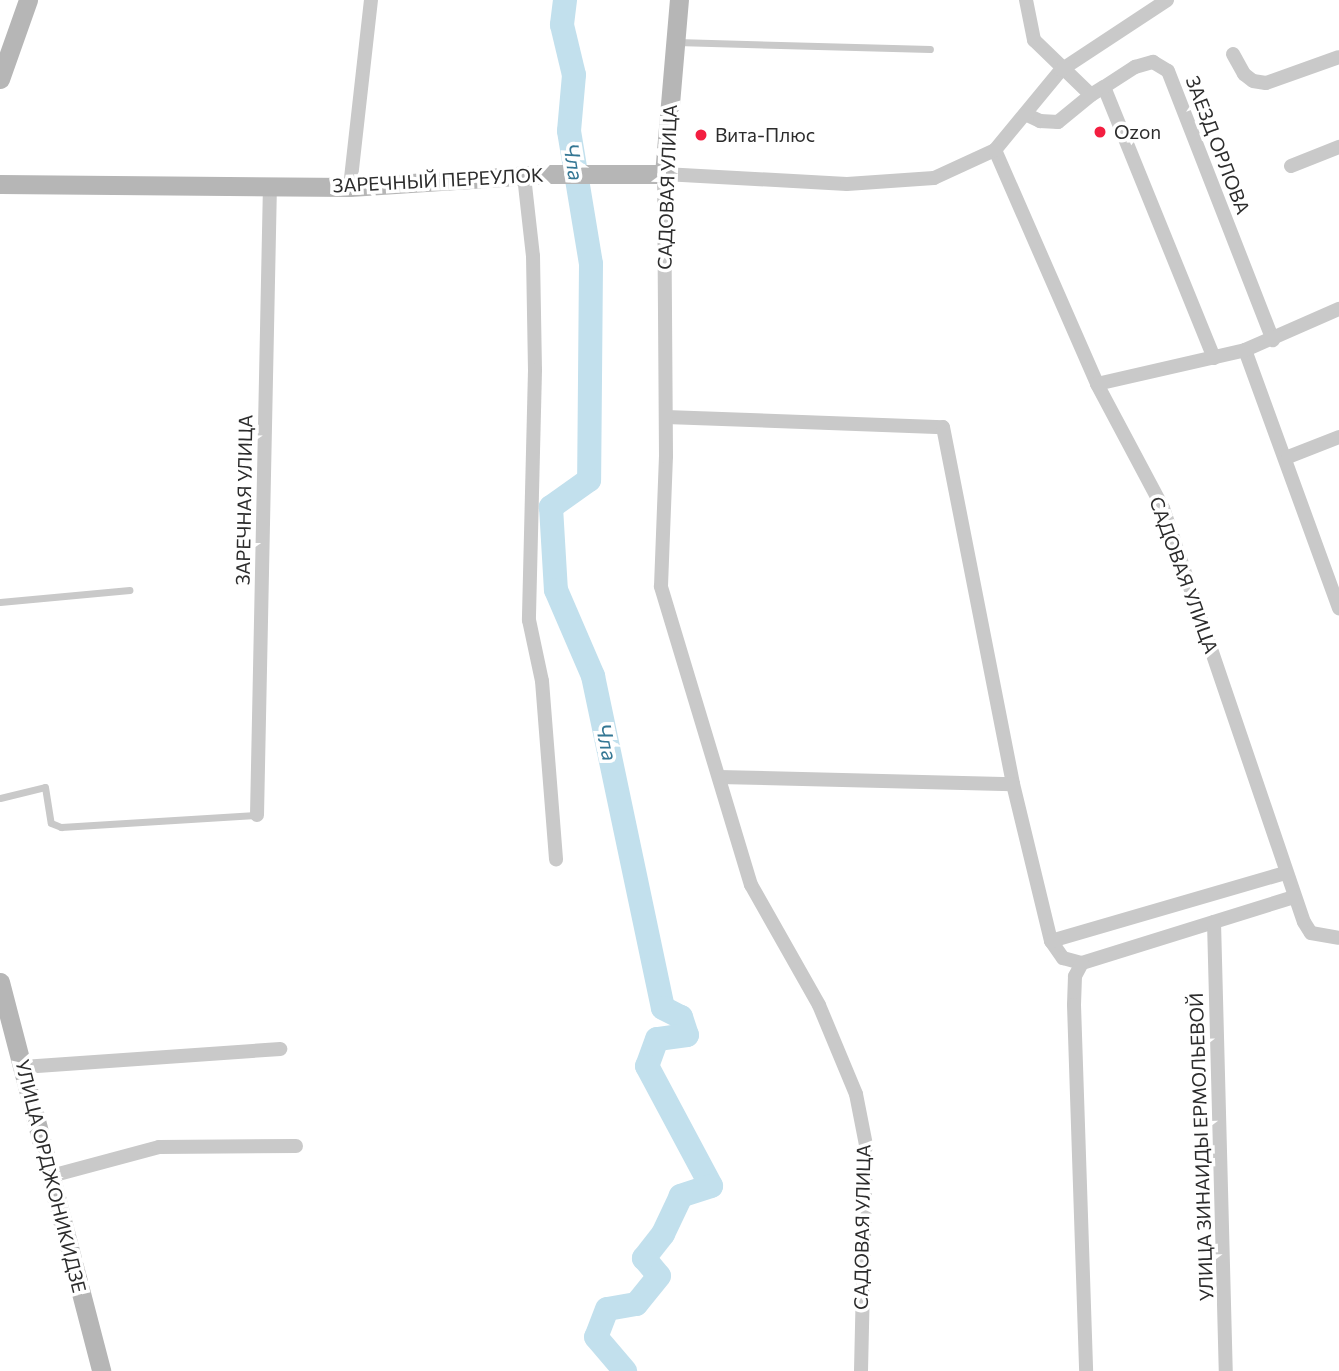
<!DOCTYPE html>
<html>
<head>
<meta charset="utf-8">
<style>
	body { margin:0 }
	#map { position:relative; width:1339px; height:1371px; overflow:hidden; background:#fff; font-family:Commissioner,sans-serif }
	div>[style] { position:absolute }
	.river>* { height:24px; margin:-12px; padding:0 12px; transform-origin:12px; border-radius:12px; background:#c2e0ed }
	.lane>* { height:7px; margin:-3.5px; padding:0 3.5px; transform-origin:3.5px; border-radius:3.5px; background:#c9c9c9 }
	.street>* { height:14px; margin:-7px; padding:0 7px; transform-origin:7px; border-radius:7px; background:#c9c9c9 }
	.secondary>* { height:19px; margin:-9.5px; padding:0 9.5px; transform-origin:9.5px; border-radius:9.5px; background:#b6b6b6 }
	.dots>* { width:19px; height:19px; translate:-50% -50%; box-sizing:border-box; border:4px solid #fff; border-radius:50% }
	span { translate:-50% -50%; white-space:nowrap; text-align:center; line-height:1.15; -webkit-text-stroke:7px #fff; paint-order:stroke }
	.poi-label { font-size:19px; color:#2c2c2c }
	.left { translate:0 -50%; text-align:left }
	.street-label { font-size:19px; color:#2c2c2c }
	.water-label { font-size:21px; color:#347794; font-style:italic }
</style>
</head>
<body>
<div id="map">
	<div class="river">
		<i style="left:565px;top:0;width:25px;rotate:97deg"></i>
		<i style="left:562px;top:25px;width:51px;rotate:76.5deg"></i>
		<i style="left:574px;top:75px;width:56px;rotate:95.1deg"></i>
		<i style="left:569px;top:131px;width:135px;rotate:80.6deg"></i>
		<i style="left:591px;top:264px;width:216px;rotate:90.5deg"></i>
		<i style="left:589px;top:480px;width:47px;rotate:144.6deg"></i>
		<i style="left:551px;top:507px;width:83px;rotate:86.6deg"></i>
		<i style="left:556px;top:590px;width:94px;rotate:66.7deg"></i>
		<i style="left:593px;top:676px;width:339px;rotate:78.1deg"></i>
		<i style="left:663px;top:1008px;width:20px;rotate:27deg"></i>
		<i style="left:681px;top:1017px;width:19px;rotate:72deg"></i>
		<i style="left:687px;top:1035px;width:30px;rotate:172deg"></i>
		<i style="left:657px;top:1039px;width:29px;rotate:110deg"></i>
		<i style="left:647px;top:1066px;width:136px;rotate:61.9deg"></i>
		<i style="left:711px;top:1186px;width:32px;rotate:162deg"></i>
		<i style="left:681px;top:1196px;width:42px;rotate:115.3deg"></i>
		<i style="left:663px;top:1234px;width:31px;rotate:128deg"></i>
		<i style="left:644px;top:1258px;width:23px;rotate:50deg"></i>
		<i style="left:659px;top:1276px;width:36px;rotate:129deg"></i>
		<i style="left:636px;top:1304px;width:29px;rotate:170deg"></i>
		<i style="left:607px;top:1309px;width:30px;rotate:111deg"></i>
		<i style="left:596px;top:1337px;width:45px;rotate:49.5deg"></i>
	</div>
	<div class="lane">
		<i style="left:676px;top:42px;width:254px;rotate:1.6deg"></i>
		<i style="left:0;top:602px;width:130px;rotate:-5.3deg"></i>
		<i style="left:0;top:798px;width:46px;rotate:-13.7deg"></i>
		<i style="left:45px;top:787px;width:36px;rotate:81deg"></i>
		<i style="left:51px;top:823px;width:11px;rotate:22deg"></i>
		<i style="left:61px;top:827px;width:196px;rotate:-3.5deg"></i>
	</div>
	<div class="street">
		<i style="left:1026px;top:0;width:41px;rotate:78.7deg"></i>
		<i style="left:1034px;top:40px;width:79px;rotate:44deg"></i>
		<i style="left:1091px;top:95px;width:15px;rotate:-32deg"></i>
		<i style="left:1233px;top:54px;width:23px;rotate:61deg"></i>
		<i style="left:1244px;top:74px;width:11px;rotate:38deg"></i>
		<i style="left:1253px;top:81px;width:13px;rotate:9deg"></i>
		<i style="left:1266px;top:83px;width:77px;rotate:-19.6deg"></i>
		<i style="left:1025px;top:114px;width:17px;rotate:25deg"></i>
		<i style="left:1040px;top:121px;width:18px;rotate:3deg"></i>
		<i style="left:1058px;top:122px;width:43px;rotate:-39.3deg"></i>
		<i style="left:995px;top:150px;width:255px;rotate:66.4deg"></i>
		<i style="left:1097px;top:384px;width:140px;rotate:62deg"></i>
		<i style="left:1163px;top:508px;width:437px;rotate:71.2deg"></i>
		<i style="left:1304px;top:922px;width:13px;rotate:58deg"></i>
		<i style="left:1311px;top:933px;width:28px;rotate:10deg"></i>
		<i style="left:1291px;top:166px;width:52px;rotate:-21.6deg"></i>
		<i style="left:524px;top:176px;width:81px;rotate:83.6deg"></i>
		<i style="left:533px;top:256px;width:114px;rotate:89deg"></i>
		<i style="left:535px;top:370px;width:250px;rotate:91.4deg"></i>
		<i style="left:529px;top:620px;width:62px;rotate:78deg"></i>
		<i style="left:542px;top:681px;width:179px;rotate:85.5deg"></i>
		<i style="left:350px;top:187px;width:188px;rotate:-83.6deg"></i>
		<i style="left:1245px;top:350px;width:275px;rotate:70deg"></i>
		<i style="left:1214px;top:358px;width:292px;rotate:-112.1deg"></i>
		<i style="left:1104px;top:87px;width:37px;rotate:-33deg"></i>
		<i style="left:1135px;top:67px;width:19px;rotate:-16deg"></i>
		<i style="left:1153px;top:62px;width:17px;rotate:31deg"></i>
		<i style="left:1168px;top:71px;width:289px;rotate:68.7deg"></i>
		<i style="left:1097px;top:384px;width:152px;rotate:-12.9deg"></i>
		<i style="left:1245px;top:350px;width:103px;rotate:-23.6deg"></i>
		<i style="left:666px;top:417px;width:277px;rotate:2.1deg"></i>
		<i style="left:943px;top:427px;width:364px;rotate:78.9deg"></i>
		<i style="left:1013px;top:784px;width:162px;rotate:76.4deg"></i>
		<i style="left:1051px;top:941px;width:21px;rotate:55deg"></i>
		<i style="left:1063px;top:958px;width:20px;rotate:15deg"></i>
		<i style="left:1082px;top:963px;width:222px;rotate:-17.3deg"></i>
		<i style="left:1288px;top:457px;width:55px;rotate:-21.4deg"></i>
		<i style="left:719px;top:777px;width:294px;rotate:1.4deg"></i>
		<i style="left:257px;top:815px;width:629px;rotate:-88.82deg"></i>
		<i style="left:1214px;top:922px;width:449px;rotate:88.5deg"></i>
		<i style="left:1051px;top:941px;width:244px;rotate:-16.2deg"></i>
		<i style="left:1082px;top:963px;width:15px;rotate:118deg"></i>
		<i style="left:1075px;top:976px;width:29px;rotate:92deg"></i>
		<i style="left:1074px;top:1005px;width:366px;rotate:88.1deg"></i>
		<i style="left:23px;top:1067px;width:258px;rotate:-4deg"></i>
		<i style="left:51px;top:1176px;width:112px;rotate:-15deg"></i>
		<i style="left:159px;top:1147px;width:137px;rotate:-0.4deg"></i>
		<i style="left:861px;top:1371px;width:226px;rotate:-88.7deg"></i>
		<i style="left:866px;top:1145px;width:52px;rotate:-101.1deg"></i>
		<i style="left:856px;top:1094px;width:96px;rotate:-112.6deg"></i>
		<i style="left:819px;top:1005px;width:138px;rotate:-119.5deg"></i>
		<i style="left:751px;top:885px;width:312px;rotate:-106.8deg"></i>
		<i style="left:661px;top:586px;width:130px;rotate:-87.8deg"></i>
		<i style="left:666px;top:456px;width:282px;rotate:-90.4deg"></i>
		<i style="left:664px;top:174px;width:183px;rotate:3.1deg"></i>
		<i style="left:847px;top:184px;width:87px;rotate:-3.9deg"></i>
		<i style="left:934px;top:178px;width:67px;rotate:-24.7deg"></i>
		<i style="left:995px;top:150px;width:104px;rotate:-50.5deg"></i>
		<i style="left:1061px;top:70px;width:127px;rotate:-33.4deg"></i>
	</div>
	<div class="secondary">
		<i style="left:0;top:79px;width:84px;rotate:-70.5deg"></i>
		<i style="left:0;top:184px;width:350px;rotate:0.5deg"></i>
		<i style="left:350px;top:187px;width:197px;rotate:-3.8deg"></i>
		<i style="left:547px;top:174px;width:117px"></i>
		<i style="left:664px;top:174px;width:175px;rotate:-85.1deg"></i>
		<i style="left:0;top:982px;width:402px;rotate:75.4deg"></i>
	</div>
	<div class="dots">
		<i style="left:1100px;top:132px;background:#f31e40"></i>
		<i style="left:701px;top:135px;background:#f31e40"></i>
	</div>
	<div class="poi-label">
		<span class="left" style="left:1114px;top:132px">Ozon</span>
		<span class="left" style="left:715px;top:135px">Вита-Плюс</span>
	</div>
	<div class="street-label">
		<span style="left:1218px;top:145px;rotate:69deg">ЗАЕЗД ОРЛОВА</span>
		<span style="left:438px;top:180px;rotate:-3deg">ЗАРЕЧНЫЙ ПЕРЕУЛОК</span>
		<span style="left:667px;top:187px;rotate:-88deg">САДОВАЯ УЛИЦА</span>
		<span style="left:244px;top:500px;rotate:-89deg">ЗАРЕЧНАЯ УЛИЦА</span>
		<span style="left:1184px;top:575px;rotate:70deg">САДОВАЯ УЛИЦА</span>
		<span style="left:1201px;top:1147px;rotate:-92deg">УЛИЦА ЗИНАИДЫ ЕРМОЛЬЕВОЙ</span>
		<span style="left:51px;top:1176px;rotate:76deg">УЛИЦА ОРДЖОНИКИДЗЕ</span>
		<span style="left:862px;top:1227px;rotate:-89deg">САДОВАЯ УЛИЦА</span>
	</div>
	<div class="water-label">
		<span style="left:574px;top:162px;rotate:81deg">Чла</span>
		<span style="left:607px;top:742px;rotate:78deg">Чла</span>
	</div>
</div>
</body>
</html>
